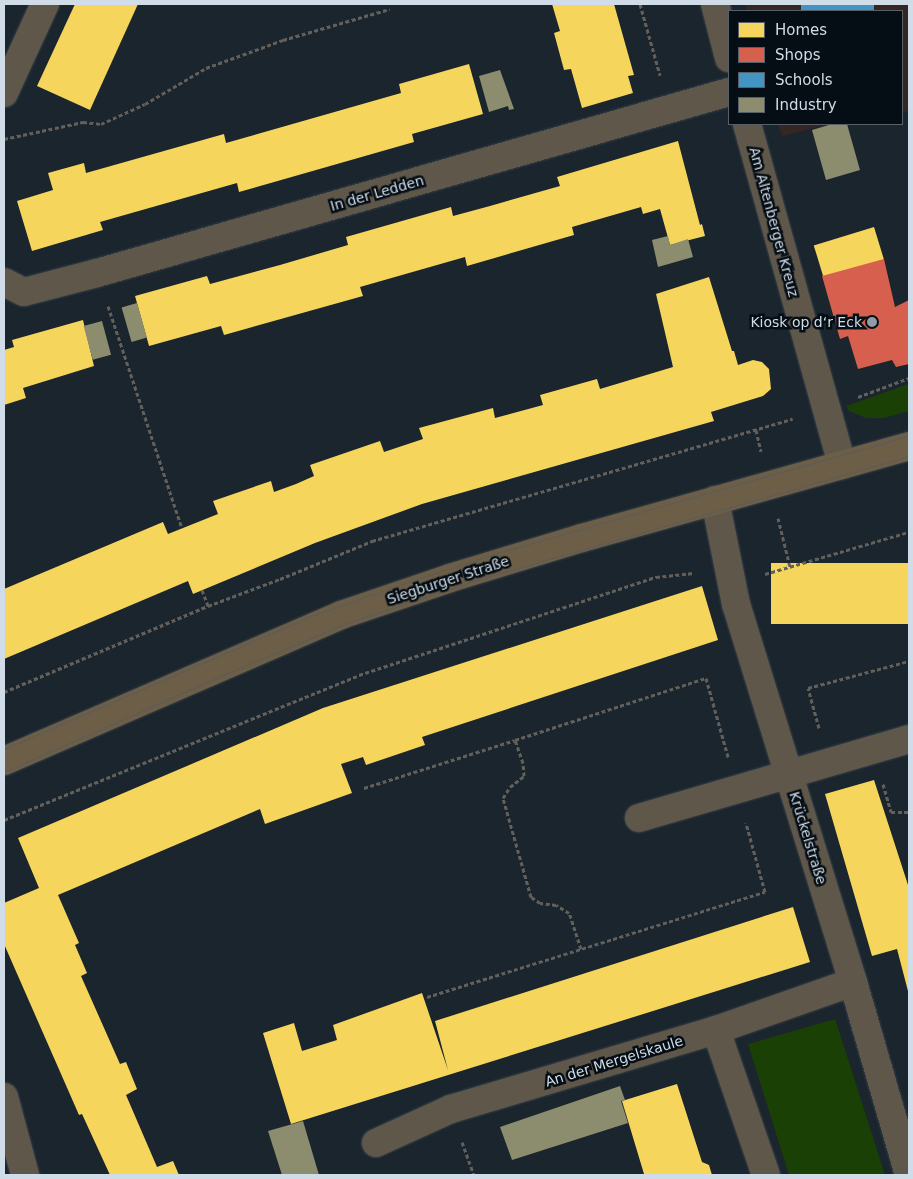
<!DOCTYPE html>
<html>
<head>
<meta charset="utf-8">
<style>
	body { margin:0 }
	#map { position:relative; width:913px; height:1179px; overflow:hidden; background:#1a252d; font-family:"DejaVu Sans",sans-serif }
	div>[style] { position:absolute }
	.education>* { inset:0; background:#352624 }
	.green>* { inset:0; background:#1b4006 }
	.homes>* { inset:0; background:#f6d55c; transform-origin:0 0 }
	.shops>* { inset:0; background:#d6604d }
	.schools>* { inset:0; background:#4393c3; transform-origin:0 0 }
	.industry>* { inset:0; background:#8c8c6e; transform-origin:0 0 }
	.path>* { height:3px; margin-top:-1.5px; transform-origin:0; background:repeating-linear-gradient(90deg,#63605b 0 4px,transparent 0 6.5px) }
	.roads { filter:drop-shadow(0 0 1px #394149) drop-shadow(0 0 1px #394149) }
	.minor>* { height:28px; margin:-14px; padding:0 14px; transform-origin:14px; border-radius:14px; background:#60574b }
	.major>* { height:28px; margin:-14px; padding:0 14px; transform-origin:14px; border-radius:14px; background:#6c5e47 }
	.tram>* { height:1px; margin:-0.5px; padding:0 0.5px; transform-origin:0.5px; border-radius:0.5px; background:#5c5c5b }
	.dots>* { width:14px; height:14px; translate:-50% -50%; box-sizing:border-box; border:2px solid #060e15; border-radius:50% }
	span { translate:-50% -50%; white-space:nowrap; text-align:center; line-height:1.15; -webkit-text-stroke:5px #060e15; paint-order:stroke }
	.street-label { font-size:14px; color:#d0dce7 }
	.poi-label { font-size:14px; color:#d0dce7 }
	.right { translate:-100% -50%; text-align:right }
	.frame { position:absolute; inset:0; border:5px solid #d0dce7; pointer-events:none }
	.legend { position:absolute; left:728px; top:10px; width:175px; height:115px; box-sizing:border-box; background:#060e15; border:1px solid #576069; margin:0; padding:6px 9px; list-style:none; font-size:15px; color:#d0dce7 }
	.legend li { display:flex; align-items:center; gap:10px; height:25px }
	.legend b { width:25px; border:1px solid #576069 }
</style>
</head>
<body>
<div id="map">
	<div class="education">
		<i style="clip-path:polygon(745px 4px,909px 4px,909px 111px,902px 112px,902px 11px,747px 11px)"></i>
		<i style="clip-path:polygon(778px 124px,831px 124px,782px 136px)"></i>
	</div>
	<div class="green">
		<i style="clip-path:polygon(909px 384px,909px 411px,884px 418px,866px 418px,849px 411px,846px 406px)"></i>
		<i style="clip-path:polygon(835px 1019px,847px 1056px,885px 1175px,789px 1175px,748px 1044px)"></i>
	</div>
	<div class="homes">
		<i style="clip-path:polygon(75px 4px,138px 4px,90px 110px,37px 86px)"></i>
		<i style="clip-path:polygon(552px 4px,614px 4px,634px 75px,628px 76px,633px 93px,582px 108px,571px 69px,564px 70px,554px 33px,560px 31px)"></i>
		<i style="clip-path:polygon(469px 64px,483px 114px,412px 134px,414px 142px,239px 192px,237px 183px,100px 222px,103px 230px,32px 251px,17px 201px,53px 190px,48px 173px,84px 163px,86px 173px,224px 134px,226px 143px,401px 93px,399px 84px)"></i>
		<i style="clip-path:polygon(678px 141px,700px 225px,702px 224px,705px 236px,670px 245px,660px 209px,643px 214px,641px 207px,572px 227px,574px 235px,467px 266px,465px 257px,360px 287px,363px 296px,224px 335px,221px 326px,149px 346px,135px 296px,207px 276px,210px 284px,280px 265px,348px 245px,346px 237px,451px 207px,453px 216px,490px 206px,560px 186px,557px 177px)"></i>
		<i style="left:874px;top:227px;width:34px;height:63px;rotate:73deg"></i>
		<i style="clip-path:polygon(709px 277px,732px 351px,734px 351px,738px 365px,753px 360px,762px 362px,769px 369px,771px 389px,763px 396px,711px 412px,714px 421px,422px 504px,315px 543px,193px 594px,188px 581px,4px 659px,4px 589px,163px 522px,168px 534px,218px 514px,213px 501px,271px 481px,274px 492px,296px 484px,314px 476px,310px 465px,380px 441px,384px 452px,423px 439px,419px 428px,493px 408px,495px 418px,543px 405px,540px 395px,597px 379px,600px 389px,673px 367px,656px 294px)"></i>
		<i style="clip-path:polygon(83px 320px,94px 366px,23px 388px,26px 398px,4px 405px,4px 350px,14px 347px,12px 340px)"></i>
		<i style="left:909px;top:563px;width:61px;height:138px;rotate:90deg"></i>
		<i style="clip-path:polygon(702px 586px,718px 640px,422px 737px,425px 745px,366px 765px,363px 757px,341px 764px,352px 793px,265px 824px,260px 809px,58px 895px,79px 943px,75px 945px,87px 973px,81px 976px,120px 1064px,126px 1062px,137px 1089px,126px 1095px,157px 1167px,173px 1161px,179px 1175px,110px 1175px,82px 1114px,79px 1115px,4px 944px,4px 903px,39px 888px,18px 838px,323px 708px)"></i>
		<i style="clip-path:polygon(874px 780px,909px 888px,909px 995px,897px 949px,872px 956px,825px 794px)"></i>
		<i style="clip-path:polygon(793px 907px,810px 962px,291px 1124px,263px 1033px,294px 1023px,302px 1051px,337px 1040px,333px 1025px,422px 993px,448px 1070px,435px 1021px)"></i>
		<i style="clip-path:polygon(677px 1084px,702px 1162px,709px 1165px,712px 1175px,640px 1175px,644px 1174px,622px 1101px)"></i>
	</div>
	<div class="shops">
		<i style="clip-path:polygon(884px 259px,895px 307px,909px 300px,909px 364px,896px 367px,892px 360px,858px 369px,848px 336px,840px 339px,822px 276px)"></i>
	</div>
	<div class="schools">
		<i style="left:801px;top:4px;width:73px;height:7px"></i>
	</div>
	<div class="industry">
		<i style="clip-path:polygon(500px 70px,514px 109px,509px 110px,508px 106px,489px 112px,479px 76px)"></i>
		<i style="clip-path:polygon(832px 124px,847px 124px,860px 170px,826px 180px,812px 130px)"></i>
		<i style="clip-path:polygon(668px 236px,670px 245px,688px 239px,693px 257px,658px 267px,652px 240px)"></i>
		<i style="left:137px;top:303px;width:36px;height:16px;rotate:74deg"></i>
		<i style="left:102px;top:321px;width:35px;height:19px;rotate:75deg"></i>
		<i style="clip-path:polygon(620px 1086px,625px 1100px,621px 1101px,628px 1123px,512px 1160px,500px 1127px)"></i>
		<i style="clip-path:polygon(303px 1121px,319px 1175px,282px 1175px,268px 1131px)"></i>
	</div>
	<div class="path">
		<i style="left:640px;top:4px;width:74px;rotate:74.3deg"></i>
		<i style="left:4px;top:139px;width:81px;rotate:-12.1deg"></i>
		<i style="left:83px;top:122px;width:18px;rotate:6deg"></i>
		<i style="left:101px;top:124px;width:48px;rotate:-24.4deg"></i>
		<i style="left:145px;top:104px;width:71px;rotate:-30.5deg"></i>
		<i style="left:206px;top:68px;width:82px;rotate:-20deg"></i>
		<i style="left:283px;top:40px;width:111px;rotate:-16.2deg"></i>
		<i style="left:108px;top:306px;width:234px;rotate:71.6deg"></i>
		<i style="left:858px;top:397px;width:54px;rotate:-20.4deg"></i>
		<i style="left:756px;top:430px;width:22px;rotate:77deg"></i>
		<i style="left:778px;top:518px;width:50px;rotate:76.2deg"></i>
		<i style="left:765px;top:574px;width:150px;rotate:-16.3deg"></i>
		<i style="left:202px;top:590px;width:17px;rotate:69deg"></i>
		<i style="left:4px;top:692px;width:221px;rotate:-22.9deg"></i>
		<i style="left:208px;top:606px;width:77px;rotate:-20.6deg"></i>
		<i style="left:280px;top:579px;width:100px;rotate:-22.4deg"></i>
		<i style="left:372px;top:541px;width:438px;rotate:-16.2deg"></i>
		<i style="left:819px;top:728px;width:41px;rotate:-105.4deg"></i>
		<i style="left:808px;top:688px;width:105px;rotate:-15deg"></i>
		<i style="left:883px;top:784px;width:29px;rotate:74deg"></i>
		<i style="left:891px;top:812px;width:18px"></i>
		<i style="left:364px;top:788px;width:158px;rotate:-17.6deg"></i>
		<i style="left:4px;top:820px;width:383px;rotate:-22.2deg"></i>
		<i style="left:359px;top:675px;width:313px;rotate:-18.3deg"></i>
		<i style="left:656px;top:577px;width:38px;rotate:-6deg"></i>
		<i style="left:581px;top:949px;width:38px;rotate:-108deg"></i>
		<i style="left:569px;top:913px;width:15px;rotate:-148deg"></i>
		<i style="left:556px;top:905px;width:16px;rotate:-173deg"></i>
		<i style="left:540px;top:903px;width:11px;rotate:-146deg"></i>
		<i style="left:531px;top:897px;width:103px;rotate:-105.8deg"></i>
		<i style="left:503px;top:798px;width:13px;rotate:-58deg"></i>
		<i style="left:510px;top:787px;width:18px;rotate:-38deg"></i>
		<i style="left:524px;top:776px;width:13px;rotate:-94deg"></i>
		<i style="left:523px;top:763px;width:24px;rotate:-109deg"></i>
		<i style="left:515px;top:740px;width:201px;rotate:-18deg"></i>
		<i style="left:706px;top:678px;width:82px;rotate:74.4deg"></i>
		<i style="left:427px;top:997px;width:354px;rotate:-17.3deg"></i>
		<i style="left:765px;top:892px;width:72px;rotate:-105.4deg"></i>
		<i style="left:462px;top:1142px;width:35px;rotate:70deg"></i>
	</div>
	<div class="roads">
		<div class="minor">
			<i style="left:715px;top:4px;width:56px;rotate:75.5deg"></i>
			<i style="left:4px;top:93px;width:98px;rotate:-65.3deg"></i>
			<i style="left:747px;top:124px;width:354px;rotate:74.4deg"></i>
			<i style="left:4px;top:282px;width:22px;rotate:27deg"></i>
			<i style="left:24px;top:292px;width:75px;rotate:-14.6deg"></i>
			<i style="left:97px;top:273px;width:657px;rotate:-15.98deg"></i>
			<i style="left:715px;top:500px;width:106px;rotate:78.6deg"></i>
			<i style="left:736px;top:604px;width:396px;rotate:72.8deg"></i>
			<i style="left:853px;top:982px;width:201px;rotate:73.8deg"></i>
			<i style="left:639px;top:818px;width:281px;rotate:-16.3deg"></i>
			<i style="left:716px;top:1030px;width:153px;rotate:71deg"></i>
			<i style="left:4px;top:1097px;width:81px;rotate:74.9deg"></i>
			<i style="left:376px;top:1143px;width:82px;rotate:-24.4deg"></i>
			<i style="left:451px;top:1109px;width:277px;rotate:-16.6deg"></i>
			<i style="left:716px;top:1030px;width:145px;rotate:-19.3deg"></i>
		</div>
		<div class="major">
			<i style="left:4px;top:761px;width:367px;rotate:-23.4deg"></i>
			<i style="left:341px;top:615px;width:115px;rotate:-18.7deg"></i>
			<i style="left:450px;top:578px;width:138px;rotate:-16.9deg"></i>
			<i style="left:582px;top:538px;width:340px;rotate:-15.7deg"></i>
		</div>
	</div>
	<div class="tram">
		<i style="left:4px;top:749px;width:335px;rotate:-23.4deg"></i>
		<i style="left:311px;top:616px;width:96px;rotate:-19.4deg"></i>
		<i style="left:402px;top:584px;width:107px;rotate:-17.9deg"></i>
		<i style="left:504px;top:551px;width:421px;rotate:-15.9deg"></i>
		<i style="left:4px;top:772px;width:247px;rotate:-23.9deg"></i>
		<i style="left:230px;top:672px;width:127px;rotate:-22.7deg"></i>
		<i style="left:347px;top:623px;width:133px;rotate:-18.4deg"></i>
		<i style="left:473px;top:581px;width:454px;rotate:-16deg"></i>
	</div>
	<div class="dots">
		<i style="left:872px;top:322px;background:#909ca6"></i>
	</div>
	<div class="street-label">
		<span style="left:377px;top:193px;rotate:-16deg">In der Ledden</span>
		<span style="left:774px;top:222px;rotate:75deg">Am Altenberger Kreuz</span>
		<span style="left:448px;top:580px;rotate:-18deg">Siegburger Straße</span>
		<span style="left:808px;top:838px;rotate:73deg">Krückelstraße</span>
		<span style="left:614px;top:1061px;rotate:-17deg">An der Mergelskaule</span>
	</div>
	<div class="poi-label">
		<span class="right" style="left:862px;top:322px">Kiosk op d‘r Eck</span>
	</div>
	<div class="frame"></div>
	<ul class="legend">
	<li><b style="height:14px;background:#f6d55c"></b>Homes</li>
	<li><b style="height:14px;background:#d6604d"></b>Shops</li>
	<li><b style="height:14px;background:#4393c3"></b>Schools</li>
	<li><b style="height:14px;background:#8c8c6e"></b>Industry</li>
	</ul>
</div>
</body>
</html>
